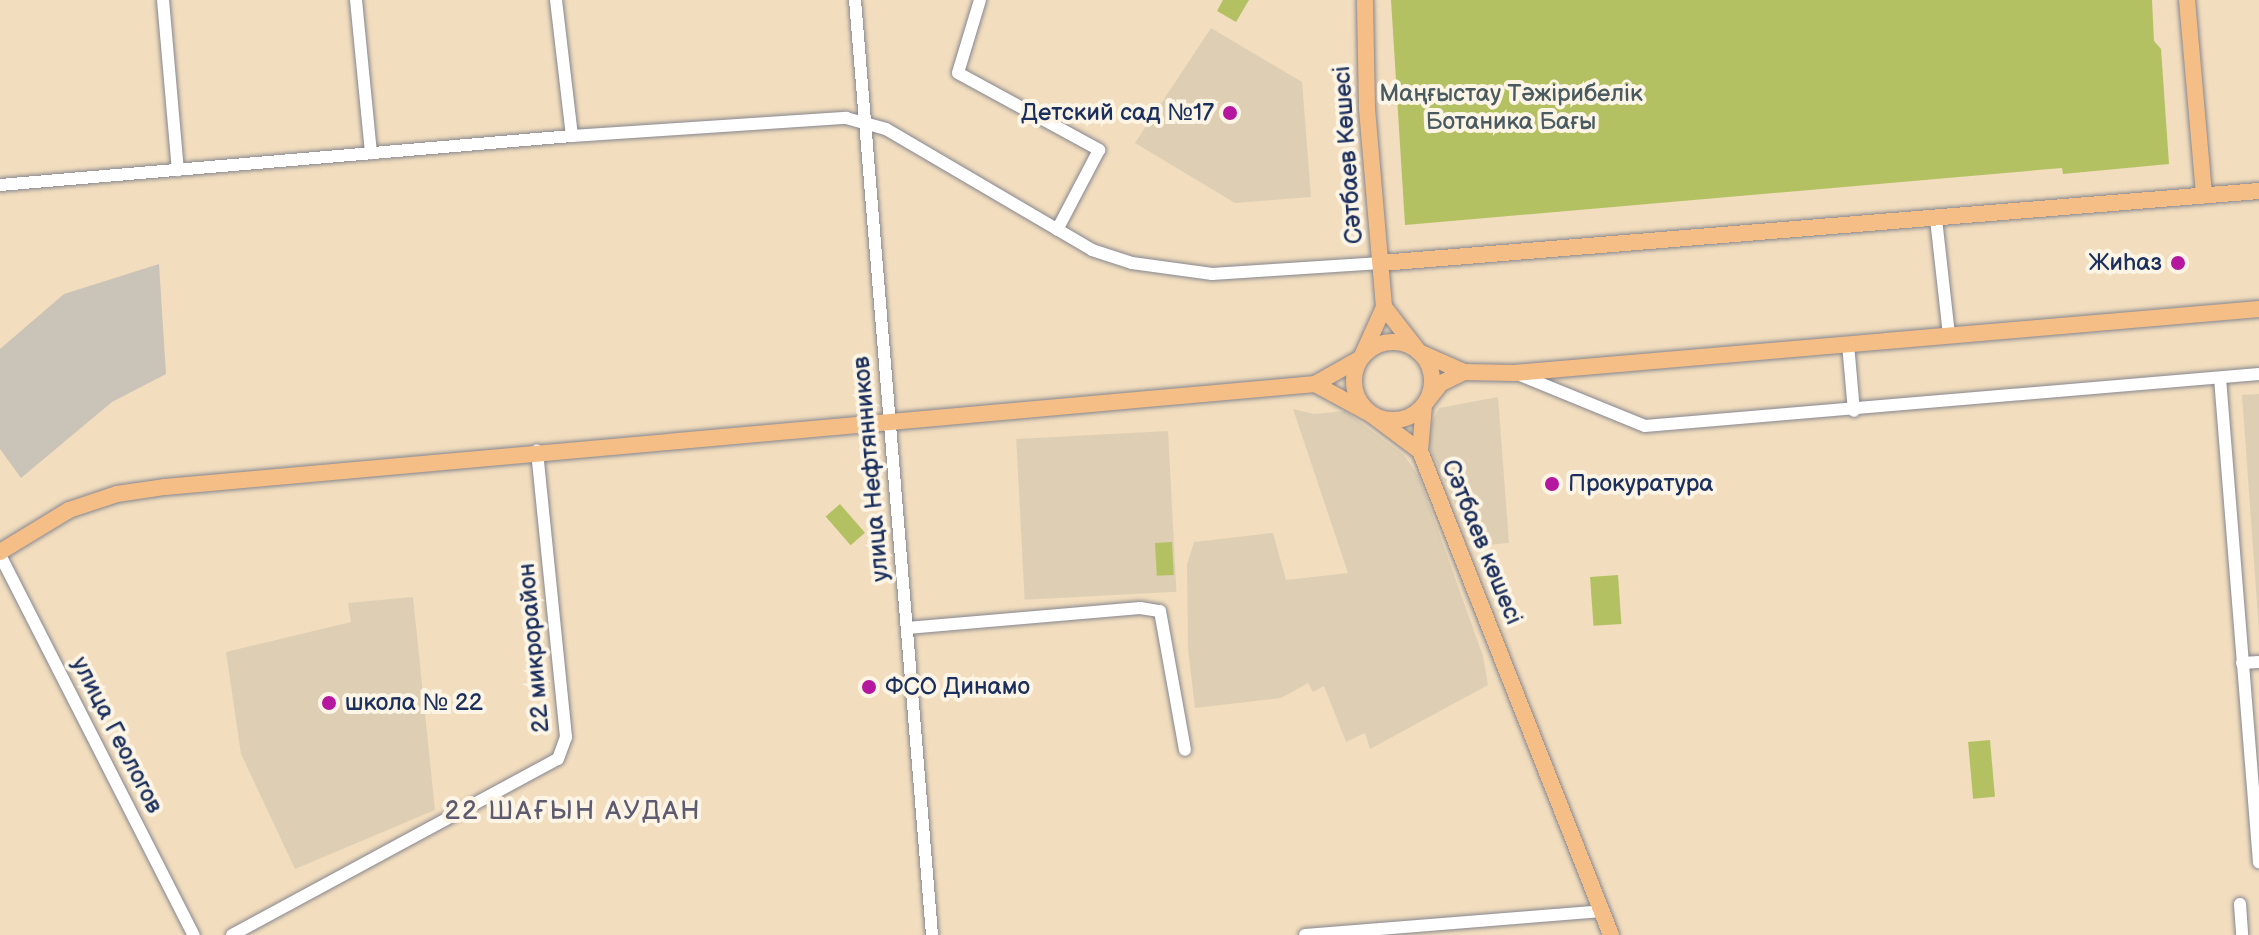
<!DOCTYPE html>
<html>
<head>
<meta charset="utf-8">
<style>
	body { margin:0 }
	#map { position:relative; width:2259px; height:935px; overflow:hidden; background:#f2ddbe; font-family:"Balsamiq Sans",sans-serif }
	div>[style] { position:absolute }
	.built>* { inset:0; background:#decfb4; transform-origin:0 0 }
	.industrial>* { inset:0; background:#cac3b8 }
	.green>* { inset:0; background:#b4c163; transform-origin:0 0 }
	.roads { filter:drop-shadow(0 0 2px #86868e) drop-shadow(0 0 2px #86868e) }
	.minor>* { height:12px; margin:-6px; padding:0 6px; transform-origin:6px; border-radius:6px; background:#fff }
	.major>* { height:16px; margin:-8px; padding:0 8px; transform-origin:8px; border-radius:8px; background:#f6be87 }
	.major>.ring { margin:-8px; padding:0; box-sizing:content-box; background:none; border:16px solid #f6be87; border-radius:50% }
	.dots>* { width:22px; height:22px; translate:-50% -50%; box-sizing:border-box; border:4px solid #fcf5e5; border-radius:50% }
	span { translate:-50% -50%; white-space:nowrap; text-align:center; line-height:1.15; -webkit-text-stroke:8px #fcf5e5; paint-order:stroke }
	.park-label { font-size:24px; color:#495b60 }
	.poi-label { font-size:24px; color:#1b2f5e }
	.right { translate:-100% -50%; text-align:right }
	.left { translate:0 -50%; text-align:left }
	.street-label { font-size:24px; color:#1b2f5e }
	.neighbourhood-label { font-size:26px; color:#5e5a70; letter-spacing:2px }
</style>
</head>
<body>
<div id="map">
	<div class="built">
		<i style="clip-path:polygon(1211px 28px,1302px 82px,1311px 197px,1235px 203px,1135px 143px)"></i>
		<i style="clip-path:polygon(2259px 394px,2259px 631px,2242px 395px)"></i>
		<i style="clip-path:polygon(1498px 397px,1509px 543px,1475px 546px,1429px 446px,1431px 424px,1439px 408px)"></i>
		<i style="clip-path:polygon(1293px 409px,1314px 414px,1345px 411px,1404px 455px,1419px 477px,1483px 656px,1488px 685px,1370px 749px,1365px 733px,1346px 742px,1324px 686px,1313px 692px,1308px 683px,1281px 698px,1195px 708px,1188px 649px,1187px 564px,1194px 542px,1273px 533px,1286px 580px,1348px 573px)"></i>
		<i style="left:1168px;top:431px;width:161px;height:152px;rotate:87deg"></i>
		<i style="clip-path:polygon(413px 597px,435px 810px,295px 869px,241px 754px,226px 652px,351px 622px,348px 603px)"></i>
	</div>
	<div class="industrial">
		<i style="clip-path:polygon(159px 264px,166px 374px,112px 402px,21px 478px,0 449px,0 349px,64px 294px)"></i>
	</div>
	<div class="green">
		<i style="clip-path:polygon(1223px 0,1249px 0,1236px 22px,1217px 11px)"></i>
		<i style="clip-path:polygon(1391px 0,2152px 0,2154px 41px,2161px 49px,2169px 164px,2063px 174px,2062px 168px,1405px 225px)"></i>
		<i style="left:840px;top:504px;width:38px;height:19px;rotate:49deg"></i>
		<i style="left:1172px;top:542px;width:33px;height:17px;rotate:87deg"></i>
		<i style="left:1618px;top:575px;width:49px;height:28px;rotate:86deg"></i>
		<i style="left:1990px;top:740px;width:57px;height:22px;rotate:85deg"></i>
	</div>
	<div class="roads">
		<div class="minor">
			<i style="left:163px;top:0;width:171px;rotate:85deg"></i>
			<i style="left:356px;top:0;width:154px;rotate:84.4deg"></i>
			<i style="left:556px;top:0;width:137px;rotate:83.3deg"></i>
			<i style="left:855px;top:0;width:938px;rotate:85.29deg"></i>
			<i style="left:980px;top:0;width:76px;rotate:106.8deg"></i>
			<i style="left:958px;top:73px;width:161px;rotate:28.6deg"></i>
			<i style="left:1099px;top:150px;width:90px;rotate:117.7deg"></i>
			<i style="left:0;top:185px;width:574px;rotate:-4.9deg"></i>
			<i style="left:572px;top:136px;width:275px;rotate:-3.8deg"></i>
			<i style="left:846px;top:118px;width:41px;rotate:15.4deg"></i>
			<i style="left:886px;top:129px;width:239px;rotate:30.4deg"></i>
			<i style="left:1092px;top:250px;width:42px;rotate:18deg"></i>
			<i style="left:1132px;top:263px;width:81px;rotate:7.8deg"></i>
			<i style="left:1212px;top:274px;width:169px;rotate:-3.7deg"></i>
			<i style="left:1936px;top:219px;width:117px;rotate:83.6deg"></i>
			<i style="left:1848px;top:344px;width:67px;rotate:84.9deg"></i>
			<i style="left:1515px;top:373px;width:140px;rotate:22.2deg"></i>
			<i style="left:1645px;top:426px;width:616px;rotate:-4.84deg"></i>
			<i style="left:2220px;top:378px;width:486px;rotate:85.4deg"></i>
			<i style="left:0;top:555px;width:427px;rotate:63deg"></i>
			<i style="left:907px;top:628px;width:234px;rotate:-4.9deg"></i>
			<i style="left:1140px;top:608px;width:20px;rotate:9deg"></i>
			<i style="left:1160px;top:611px;width:141px;rotate:79.8deg"></i>
			<i style="left:2242px;top:663px;width:17px;rotate:-3deg"></i>
			<i style="left:2240px;top:904px;width:31px;rotate:86deg"></i>
			<i style="left:232px;top:935px;width:370px;rotate:-28.4deg"></i>
			<i style="left:558px;top:759px;width:23px;rotate:-70deg"></i>
			<i style="left:566px;top:737px;width:288px;rotate:-95.8deg"></i>
			<i style="left:1305px;top:935px;width:298px;rotate:-4.6deg"></i>
		</div>
		<div class="major">
			<i style="left:2187px;top:0;width:196px;rotate:85deg"></i>
			<i style="left:1381px;top:263px;width:881px;rotate:-4.69deg"></i>
			<i style="left:1384px;top:307px;width:57px;rotate:52.1deg"></i>
			<i style="left:1419px;top:352px;width:49px;rotate:24deg"></i>
			<i style="left:1464px;top:372px;width:50px;rotate:1.1deg"></i>
			<i style="left:1514px;top:373px;width:748px;rotate:-4.91deg"></i>
			<i class="ring" style="left:1354px;top:342px;width:62px;height:62px"></i>
			<i style="left:1464px;top:372px;width:25px;rotate:154deg"></i>
			<i style="left:1441px;top:383px;width:28px;rotate:128deg"></i>
			<i style="left:1424px;top:405px;width:46px;rotate:95deg"></i>
			<i style="left:1420px;top:451px;width:520px;rotate:68.46deg"></i>
			<i style="left:1315px;top:384px;width:65px;rotate:28.5deg"></i>
			<i style="left:1372px;top:415px;width:60px;rotate:36.9deg"></i>
			<i style="left:0;top:552px;width:81px;rotate:-31.3deg"></i>
			<i style="left:69px;top:510px;width:51px;rotate:-18.4deg"></i>
			<i style="left:117px;top:494px;width:49px;rotate:-8.3deg"></i>
			<i style="left:165px;top:487px;width:1155px;rotate:-5.12deg"></i>
			<i style="left:1315px;top:384px;width:53px;rotate:-29.5deg"></i>
			<i style="left:1361px;top:358px;width:56px;rotate:-65.7deg"></i>
			<i style="left:1384px;top:307px;width:199px;rotate:-94.9deg"></i>
			<i style="left:1367px;top:109px;width:109px;rotate:-91.1deg"></i>
		</div>
	</div>
	<div class="dots">
		<i style="left:1230px;top:113px;background:#b5179e"></i>
		<i style="left:2178px;top:263px;background:#b5179e"></i>
		<i style="left:1552px;top:484px;background:#b5179e"></i>
		<i style="left:869px;top:687px;background:#b5179e"></i>
		<i style="left:329px;top:703px;background:#b5179e"></i>
	</div>
	<div class="park-label">
		<span style="left:1511px;top:108px">Маңғыстау Тәжірибелік<br>Ботаника Бағы</span>
	</div>
	<div class="poi-label">
		<span class="right" style="left:1214px;top:113px">Детский сад №17</span>
		<span class="right" style="left:2162px;top:263px">Жиhаз</span>
		<span class="left" style="left:1568px;top:484px">Прокуратура</span>
		<span class="left" style="left:885px;top:687px">ФСО Динамо</span>
		<span class="left" style="left:345px;top:703px">школа № 22</span>
	</div>
	<div class="street-label">
		<span style="left:1348px;top:155px;rotate:-94deg">Сәтбаев Көшесі</span>
		<span style="left:871px;top:469px;rotate:-95deg">улица Нефтянников</span>
		<span style="left:1482px;top:542px;rotate:68deg">Сәтбаев көшесі</span>
		<span style="left:534px;top:648px;rotate:-95deg">22 микрорайон</span>
		<span style="left:117px;top:735px;rotate:63deg">улица Геологов</span>
	</div>
	<div class="neighbourhood-label">
		<span style="left:573px;top:812px">22 ШАҒЫН АУДАН</span>
	</div>
</div>
</body>
</html>
